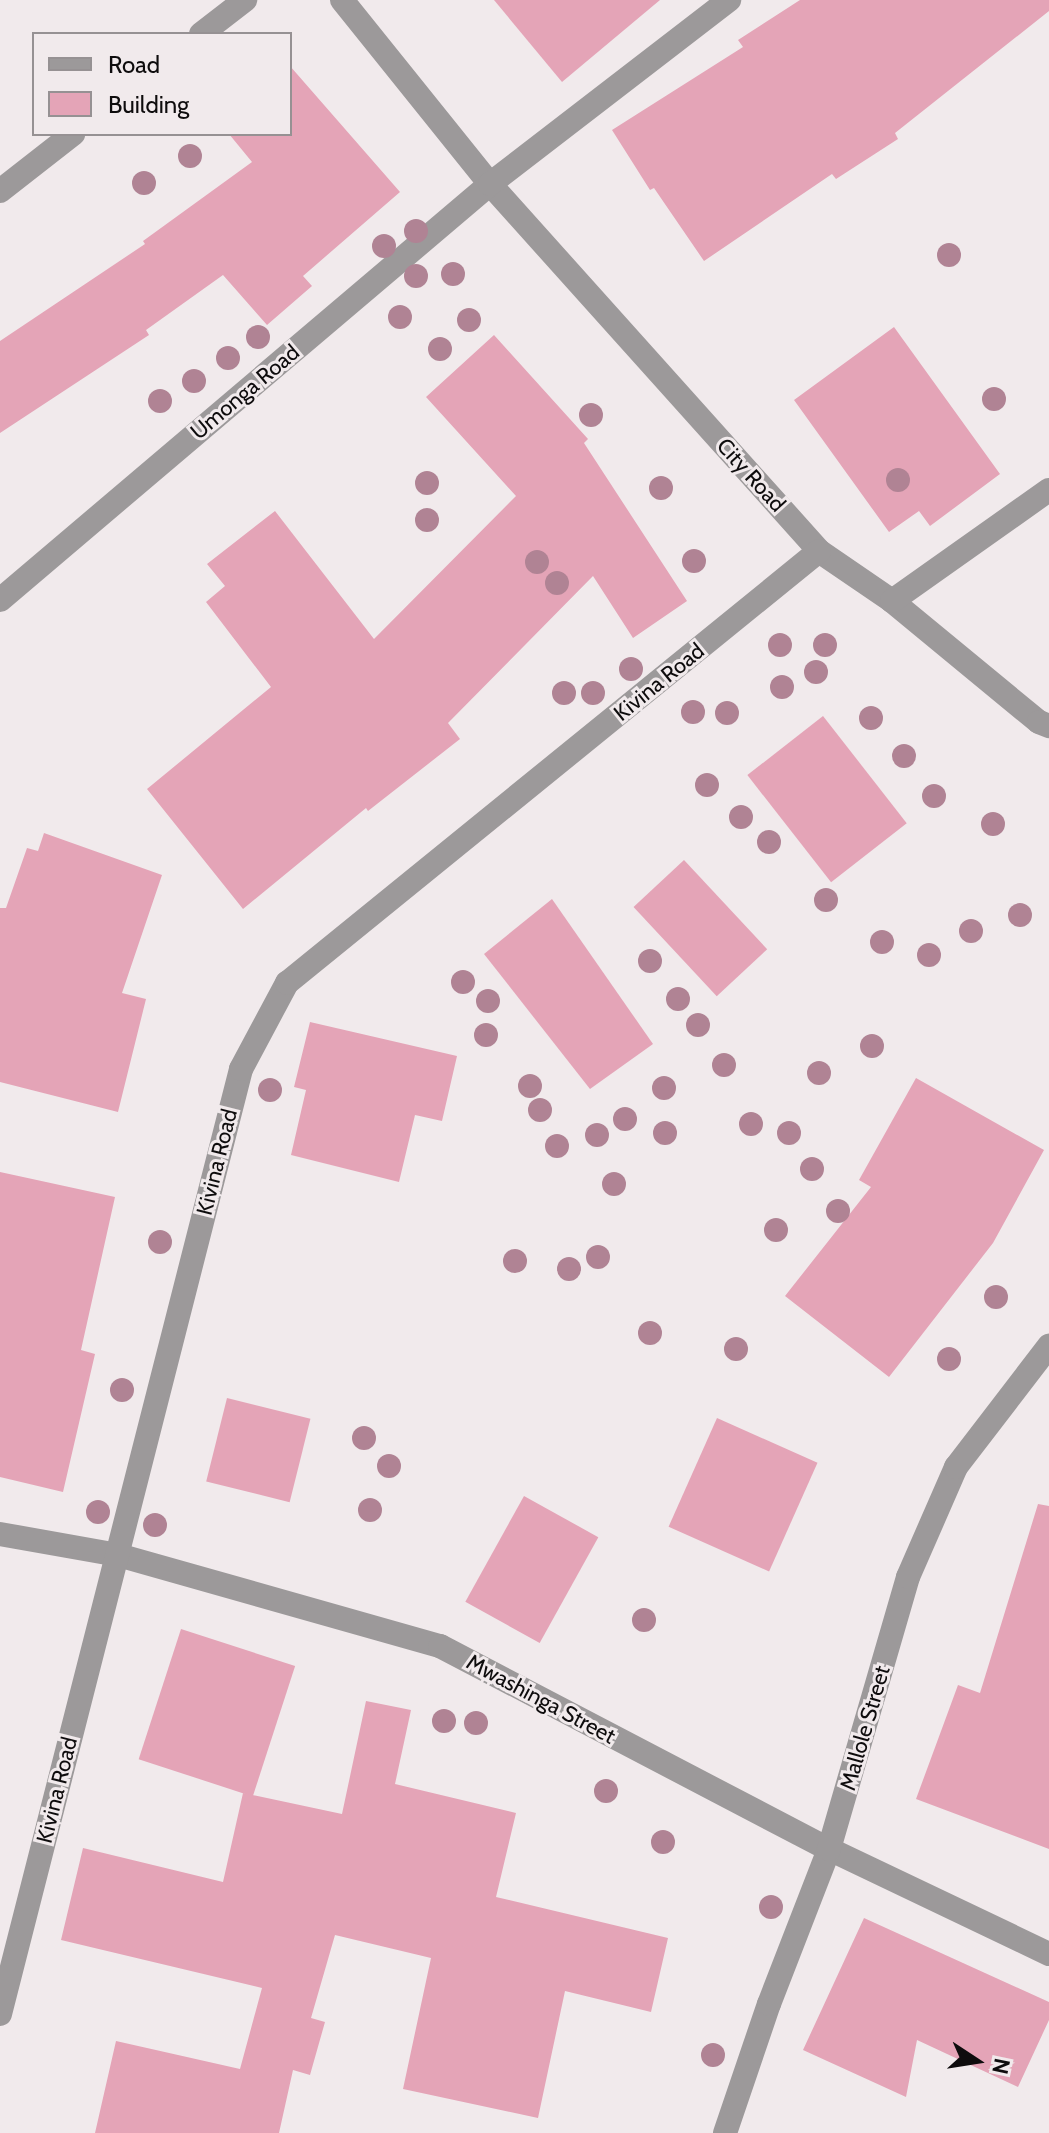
<!DOCTYPE html>
<html>
<head>
<meta charset="utf-8">
<style>
	body { margin:0 }
	#map { position:relative; width:1049px; height:2133px; overflow:hidden; background:#f1eaec; font-family:Cabin,sans-serif }
	div>[style] { position:absolute }
	.building>* { inset:0; background:#e4a4b7; transform-origin:0 0 }
	.street>* { height:24px; margin:-12px; padding:0 12px; transform-origin:12px; border-radius:12px; background:#9c999a }
	.trees>* { width:24px; height:24px; margin:-12px; border-radius:50%; background:#b08394 }
	span { translate:-50% -50%; white-space:nowrap; text-align:center; line-height:1.15; -webkit-text-stroke:6px #f1eaec; paint-order:stroke }
	.street-label { font-size:22px; color:#0e0c0d }
	.legend { position:absolute; left:32px; top:32px; width:260px; height:104px; box-sizing:border-box; background:#f1eaec; border:2px solid #969193; margin:0; padding:10px 14px; list-style:none; font-size:24px; color:#0e0c0d }
	.legend li { display:flex; align-items:center; gap:16px; height:40px }
	.legend b { width:40px; border:2px solid #969193 }
	.north { position:absolute; left:937px; top:2021px; width:80px; height:80px; -webkit-text-stroke:6px #f1eaec; paint-order:stroke; rotate:102deg; font-size:22px; font-weight:700; line-height:32px; text-align:center; color:#0e0c0d }
	.north::after { content:''; display:block; margin:auto; width:28px; height:36px; background:#0e0c0d; clip-path:polygon(50% 0,100% 100%,50% 72%,0 100%) }
</style>
</head>
<body>
<div id="map">
	<div class="building">
		<i style="clip-path:polygon(494px 0,660px 0,562px 82px)"></i>
		<i style="clip-path:polygon(800px 0,1049px 0,1049px 11px,895px 133px,898px 139px,836px 179px,832px 174px,704px 261px,654px 188px,650px 190px,612px 130px,743px 47px,738px 40px)"></i>
		<i style="clip-path:polygon(290px 66px,400px 192px,303px 276px,312px 286px,267px 325px,223px 275px,146px 330px,149px 335px,0 433px,0 341px,145px 244px,143px 241px,252px 162px,229px 134px,290px 134px)"></i>
		<i style="clip-path:polygon(894px 327px,1000px 474px,930px 526px,919px 511px,889px 532px,794px 400px)"></i>
		<i style="clip-path:polygon(494px 335px,588px 439px,584px 443px,687px 601px,633px 638px,593px 576px,448px 723px,460px 739px,368px 811px,366px 808px,243px 909px,147px 789px,271px 687px,206px 602px,225px 586px,207px 564px,275px 511px,374px 639px,516px 496px,426px 397px)"></i>
		<i style="left:823px;top:716px;width:136px;height:96px;rotate:52deg"></i>
		<i style="clip-path:polygon(44px 833px,162px 875px,122px 993px,146px 999px,118px 1112px,0 1082px,0 908px,6px 908px,27px 848px,38px 851px)"></i>
		<i style="left:684px;top:860px;width:122px;height:69px;rotate:47deg"></i>
		<i style="clip-path:polygon(552px 899px,653px 1044px,590px 1089px,484px 954px)"></i>
		<i style="clip-path:polygon(310px 1022px,457px 1056px,442px 1121px,415px 1115px,399px 1182px,291px 1155px,306px 1090px,294px 1087px)"></i>
		<i style="clip-path:polygon(916px 1078px,1044px 1150px,993px 1243px,889px 1377px,785px 1296px,871px 1187px,859px 1180px)"></i>
		<i style="clip-path:polygon(0 1172px,115px 1197px,81px 1350px,95px 1354px,63px 1492px,0 1477px)"></i>
		<i style="left:227px;top:1398px;width:86px;height:86px;rotate:14deg"></i>
		<i style="left:717px;top:1418px;width:110px;height:119px;rotate:24deg"></i>
		<i style="left:524px;top:1496px;width:85px;height:121px;rotate:29deg"></i>
		<i style="clip-path:polygon(1038px 1504px,1049px 1506px,1049px 1849px,916px 1799px,958px 1685px,980px 1693px)"></i>
		<i style="left:181px;top:1629px;width:120px;height:137px;rotate:18deg"></i>
		<i style="clip-path:polygon(366px 1701px,411px 1710px,395px 1784px,516px 1813px,496px 1897px,668px 1938px,651px 2012px,565px 1991px,538px 2118px,403px 2089px,431px 1958px,335px 1935px,311px 2018px,325px 2022px,310px 2075px,293px 2070px,279px 2133px,95px 2133px,116px 2041px,240px 2069px,262px 1988px,61px 1940px,83px 1848px,223px 1882px,243px 1793px,342px 1814px)"></i>
		<i style="clip-path:polygon(864px 1918px,1049px 2002px,1049px 2020px,1018px 2087px,917px 2040px,906px 2097px,803px 2050px)"></i>
	</div>
	<div class="street">
		<i style="left:342px;top:0;width:236px;rotate:51.2deg"></i>
		<i style="left:490px;top:184px;width:493px;rotate:48.1deg"></i>
		<i style="left:819px;top:551px;width:88px;rotate:34.4deg"></i>
		<i style="left:892px;top:601px;width:190px;rotate:39.5deg"></i>
		<i style="left:1039px;top:722px;width:11px;rotate:22deg"></i>
		<i style="left:201px;top:34px;width:56px;rotate:-37.7deg"></i>
		<i style="left:0;top:191px;width:93px;rotate:-38deg"></i>
		<i style="left:0;top:600px;width:643px;rotate:-40.33deg"></i>
		<i style="left:490px;top:184px;width:302px;rotate:-37.6deg"></i>
		<i style="left:892px;top:601px;width:192px;rotate:-35.3deg"></i>
		<i style="left:0;top:1534px;width:120px;rotate:10.1deg"></i>
		<i style="left:118px;top:1555px;width:335px;rotate:15.8deg"></i>
		<i style="left:440px;top:1646px;width:439px;rotate:27.6deg"></i>
		<i style="left:829px;top:1849px;width:244px;rotate:25.5deg"></i>
		<i style="left:0;top:2014px;width:975px;rotate:-75.69deg"></i>
		<i style="left:241px;top:1069px;width:98px;rotate:-61.9deg"></i>
		<i style="left:287px;top:983px;width:685px;rotate:-39.08deg"></i>
		<i style="left:725px;top:2133px;width:136px;rotate:-71.2deg"></i>
		<i style="left:769px;top:2004px;width:166px;rotate:-68.8deg"></i>
		<i style="left:829px;top:1849px;width:283px;rotate:-73.8deg"></i>
		<i style="left:908px;top:1577px;width:120px;rotate:-66.4deg"></i>
		<i style="left:956px;top:1467px;width:153px;rotate:-52.5deg"></i>
	</div>
	<div class="trees">
		<i style="left:190px;top:156px"></i>
		<i style="left:144px;top:183px"></i>
		<i style="left:416px;top:231px"></i>
		<i style="left:384px;top:246px"></i>
		<i style="left:949px;top:255px"></i>
		<i style="left:453px;top:274px"></i>
		<i style="left:416px;top:276px"></i>
		<i style="left:400px;top:317px"></i>
		<i style="left:469px;top:320px"></i>
		<i style="left:258px;top:337px"></i>
		<i style="left:440px;top:349px"></i>
		<i style="left:228px;top:358px"></i>
		<i style="left:194px;top:381px"></i>
		<i style="left:994px;top:399px"></i>
		<i style="left:160px;top:401px"></i>
		<i style="left:591px;top:415px"></i>
		<i style="left:898px;top:480px"></i>
		<i style="left:427px;top:483px"></i>
		<i style="left:661px;top:488px"></i>
		<i style="left:427px;top:520px"></i>
		<i style="left:694px;top:561px"></i>
		<i style="left:537px;top:562px"></i>
		<i style="left:557px;top:583px"></i>
		<i style="left:780px;top:645px"></i>
		<i style="left:825px;top:645px"></i>
		<i style="left:631px;top:669px"></i>
		<i style="left:816px;top:672px"></i>
		<i style="left:782px;top:687px"></i>
		<i style="left:564px;top:693px"></i>
		<i style="left:593px;top:693px"></i>
		<i style="left:693px;top:712px"></i>
		<i style="left:727px;top:713px"></i>
		<i style="left:871px;top:718px"></i>
		<i style="left:904px;top:756px"></i>
		<i style="left:707px;top:785px"></i>
		<i style="left:934px;top:796px"></i>
		<i style="left:741px;top:817px"></i>
		<i style="left:993px;top:824px"></i>
		<i style="left:769px;top:842px"></i>
		<i style="left:826px;top:900px"></i>
		<i style="left:1020px;top:915px"></i>
		<i style="left:971px;top:931px"></i>
		<i style="left:882px;top:942px"></i>
		<i style="left:929px;top:955px"></i>
		<i style="left:650px;top:961px"></i>
		<i style="left:463px;top:982px"></i>
		<i style="left:678px;top:999px"></i>
		<i style="left:488px;top:1001px"></i>
		<i style="left:698px;top:1025px"></i>
		<i style="left:486px;top:1035px"></i>
		<i style="left:872px;top:1046px"></i>
		<i style="left:724px;top:1065px"></i>
		<i style="left:819px;top:1073px"></i>
		<i style="left:530px;top:1086px"></i>
		<i style="left:664px;top:1088px"></i>
		<i style="left:270px;top:1090px"></i>
		<i style="left:540px;top:1110px"></i>
		<i style="left:625px;top:1119px"></i>
		<i style="left:751px;top:1124px"></i>
		<i style="left:665px;top:1133px"></i>
		<i style="left:789px;top:1133px"></i>
		<i style="left:597px;top:1135px"></i>
		<i style="left:557px;top:1146px"></i>
		<i style="left:812px;top:1169px"></i>
		<i style="left:614px;top:1184px"></i>
		<i style="left:838px;top:1211px"></i>
		<i style="left:776px;top:1230px"></i>
		<i style="left:160px;top:1242px"></i>
		<i style="left:598px;top:1257px"></i>
		<i style="left:515px;top:1261px"></i>
		<i style="left:569px;top:1269px"></i>
		<i style="left:996px;top:1297px"></i>
		<i style="left:650px;top:1333px"></i>
		<i style="left:736px;top:1349px"></i>
		<i style="left:949px;top:1359px"></i>
		<i style="left:122px;top:1390px"></i>
		<i style="left:364px;top:1438px"></i>
		<i style="left:389px;top:1466px"></i>
		<i style="left:370px;top:1510px"></i>
		<i style="left:98px;top:1512px"></i>
		<i style="left:155px;top:1525px"></i>
		<i style="left:644px;top:1620px"></i>
		<i style="left:444px;top:1721px"></i>
		<i style="left:476px;top:1723px"></i>
		<i style="left:606px;top:1791px"></i>
		<i style="left:663px;top:1842px"></i>
		<i style="left:771px;top:1907px"></i>
		<i style="left:713px;top:2055px"></i>
	</div>
	<div class="street-label">
		<span style="left:245px;top:392px;rotate:-40deg">Umonga Road</span>
		<span style="left:751px;top:475px;rotate:48deg">City Road</span>
		<span style="left:659px;top:682px;rotate:-39deg">Kivina Road</span>
		<span style="left:217px;top:1162px;rotate:-76deg">Kivina Road</span>
		<span style="left:541px;top:1699px;rotate:28deg">Mwashinga Street</span>
		<span style="left:865px;top:1728px;rotate:-74deg">Mallole Street</span>
		<span style="left:57px;top:1790px;rotate:-76deg">Kivina Road</span>
	</div>
	<ul class="legend">
	<li><b style="height:10px;background:#9c999a"></b>Road</li>
	<li><b style="height:22px;background:#e4a4b7"></b>Building</li>
	</ul>
	<div class="north">N</div>
</div>
</body>
</html>
